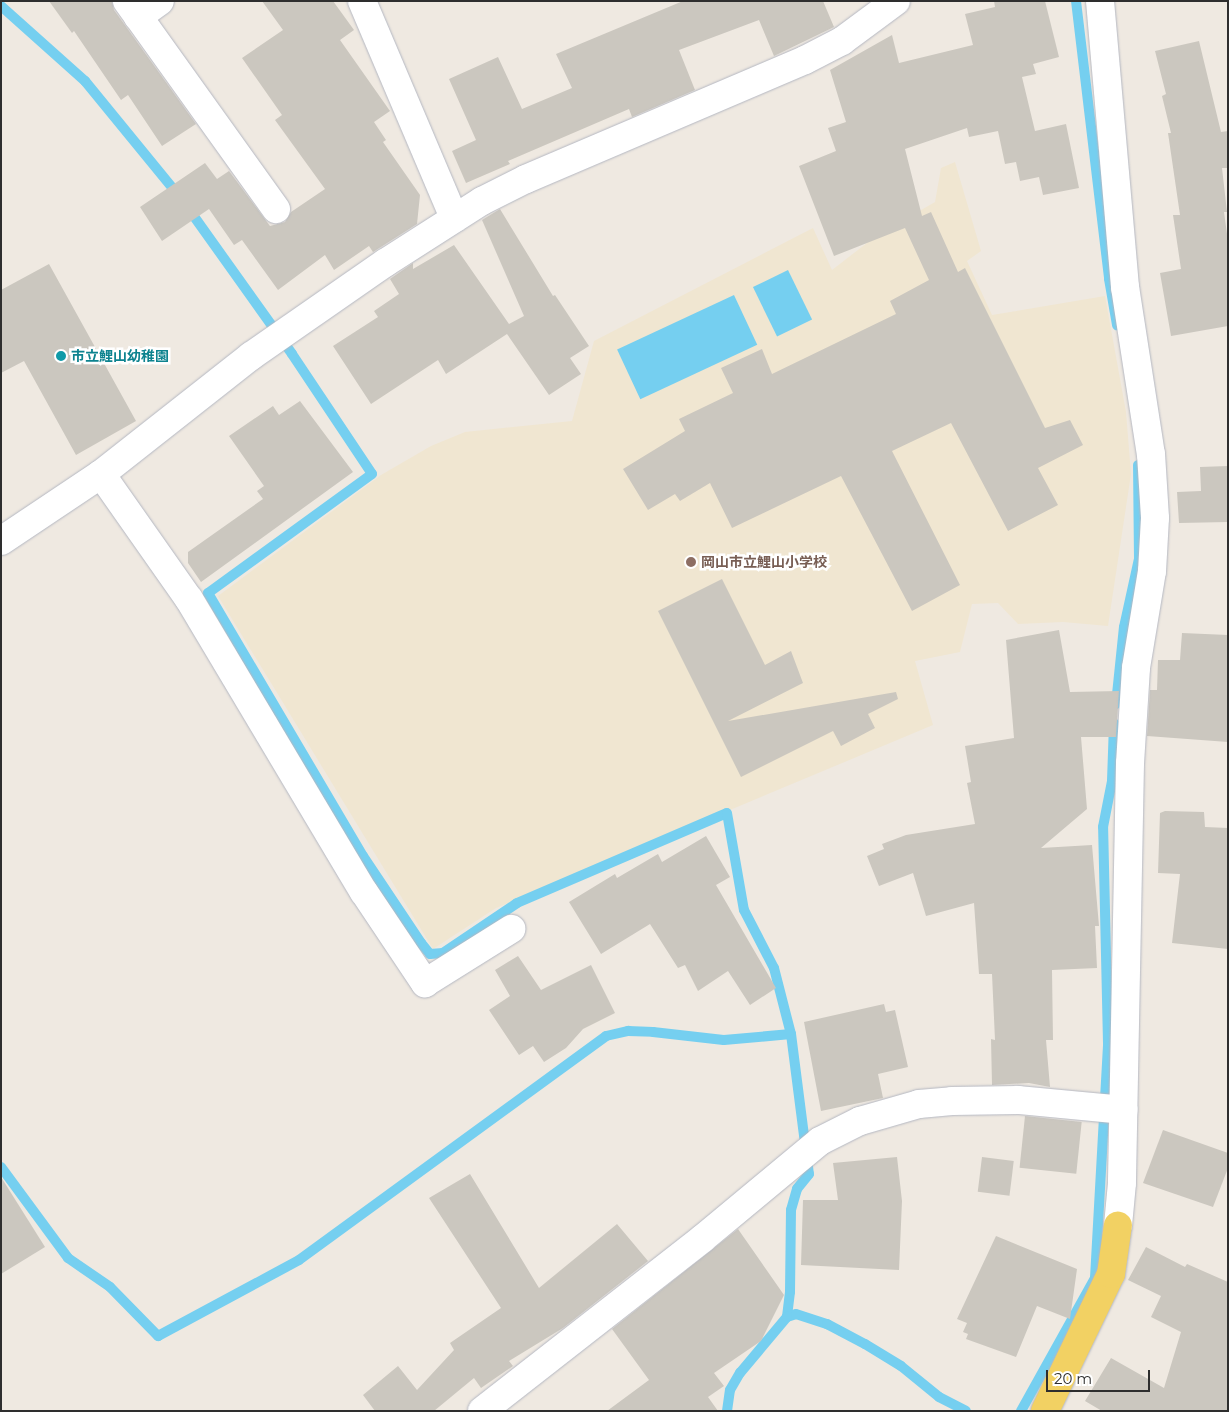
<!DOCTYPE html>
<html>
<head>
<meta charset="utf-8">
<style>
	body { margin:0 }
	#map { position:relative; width:1229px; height:1412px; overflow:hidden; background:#efe9e1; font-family:Montserrat,"Noto Sans JP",sans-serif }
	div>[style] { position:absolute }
	.education>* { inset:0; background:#f0e6d1 }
	.water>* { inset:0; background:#75cff0; transform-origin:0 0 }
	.stream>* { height:10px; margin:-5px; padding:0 5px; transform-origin:5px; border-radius:5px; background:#75cff0 }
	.building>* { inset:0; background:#cbc7bf; transform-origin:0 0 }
	.roads { filter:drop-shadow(0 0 1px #b4b7c1) drop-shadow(0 0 1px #b4b7c1) }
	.minor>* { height:28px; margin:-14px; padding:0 14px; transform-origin:14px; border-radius:14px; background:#fff }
	.major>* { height:28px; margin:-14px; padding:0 14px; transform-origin:14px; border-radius:14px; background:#f2d163 }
	.dots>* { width:14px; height:14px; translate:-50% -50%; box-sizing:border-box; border:2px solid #fff; border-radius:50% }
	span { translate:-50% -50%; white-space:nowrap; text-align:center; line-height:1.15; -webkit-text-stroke:5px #fff; paint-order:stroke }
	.culture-label { font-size:14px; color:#0d838f; font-weight:700 }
	.left { translate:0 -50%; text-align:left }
	.education-label { font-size:14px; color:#785e54; font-weight:700 }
	.frame { position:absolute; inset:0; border:2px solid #2e2e2e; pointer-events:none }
	.scale { position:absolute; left:1046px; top:1370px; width:104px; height:22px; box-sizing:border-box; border:2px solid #2e2e2e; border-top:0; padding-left:6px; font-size:15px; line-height:18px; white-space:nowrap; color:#2e2e2e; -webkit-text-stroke:4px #fff; paint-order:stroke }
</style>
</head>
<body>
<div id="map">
	<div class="education">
		<i style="clip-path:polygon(955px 162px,981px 251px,967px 261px,992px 315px,1105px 296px,1126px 412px,1131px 474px,1108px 626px,1063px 622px,1018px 624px,998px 603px,972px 604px,960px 652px,915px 661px,933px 725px,496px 908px,433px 949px,218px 596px,381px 475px,431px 446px,465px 432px,572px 421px,594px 341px,813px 228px,832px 270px,876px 236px,935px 202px,941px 168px)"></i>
	</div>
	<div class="water">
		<i style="left:788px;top:270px;width:55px;height:39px;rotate:64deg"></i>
		<i style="left:734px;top:295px;width:55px;height:129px;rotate:65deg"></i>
	</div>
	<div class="stream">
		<i style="left:1076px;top:1px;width:280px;rotate:83.2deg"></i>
		<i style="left:1109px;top:279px;width:47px;rotate:80.1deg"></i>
		<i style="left:1px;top:6px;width:113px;rotate:41.8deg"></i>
		<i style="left:85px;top:81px;width:149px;rotate:50.7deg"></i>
		<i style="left:188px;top:208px;width:179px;rotate:54.5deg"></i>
		<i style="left:292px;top:354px;width:144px;rotate:56.3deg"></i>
		<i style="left:372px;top:474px;width:203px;rotate:144deg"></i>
		<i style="left:208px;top:593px;width:305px;rotate:59.5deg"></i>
		<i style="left:363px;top:856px;width:105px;rotate:56.3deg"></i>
		<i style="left:421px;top:943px;width:14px;rotate:51deg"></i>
		<i style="left:430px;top:954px;width:13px;rotate:-4deg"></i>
		<i style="left:443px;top:953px;width:89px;rotate:-34deg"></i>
		<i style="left:517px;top:903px;width:228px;rotate:-23.2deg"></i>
		<i style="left:727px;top:813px;width:98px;rotate:80.1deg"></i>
		<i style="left:744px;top:910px;width:65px;rotate:62.7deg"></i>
		<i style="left:774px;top:968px;width:68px;rotate:75.6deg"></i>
		<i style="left:1116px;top:704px;width:77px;rotate:-84.1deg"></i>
		<i style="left:1124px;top:627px;width:70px;rotate:-77.6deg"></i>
		<i style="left:1139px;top:559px;width:94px;rotate:-90.6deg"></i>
		<i style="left:1px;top:1167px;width:113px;rotate:53.6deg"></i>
		<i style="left:68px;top:1258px;width:51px;rotate:34.6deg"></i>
		<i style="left:110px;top:1287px;width:69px;rotate:45.6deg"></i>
		<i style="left:158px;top:1336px;width:160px;rotate:-28.3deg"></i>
		<i style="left:299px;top:1260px;width:380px;rotate:-36.1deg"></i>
		<i style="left:606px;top:1036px;width:23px;rotate:-13deg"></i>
		<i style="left:628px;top:1031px;width:25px;rotate:2deg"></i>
		<i style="left:653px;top:1032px;width:71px;rotate:6.4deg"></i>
		<i style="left:724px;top:1040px;width:67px;rotate:-5.1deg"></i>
		<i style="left:791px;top:1034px;width:141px;rotate:82.7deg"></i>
		<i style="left:809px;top:1174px;width:19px;rotate:129deg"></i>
		<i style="left:797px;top:1189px;width:22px;rotate:106deg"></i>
		<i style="left:791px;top:1210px;width:82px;rotate:90.7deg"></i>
		<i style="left:790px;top:1292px;width:25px;rotate:97deg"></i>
		<i style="left:727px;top:1411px;width:21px;rotate:-82deg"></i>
		<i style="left:730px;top:1390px;width:20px;rotate:-60deg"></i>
		<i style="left:740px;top:1373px;width:73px;rotate:-50deg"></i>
		<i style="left:787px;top:1317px;width:9px;rotate:-18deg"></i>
		<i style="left:796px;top:1314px;width:33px;rotate:18deg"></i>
		<i style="left:827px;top:1324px;width:43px;rotate:27.8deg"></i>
		<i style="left:865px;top:1344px;width:42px;rotate:31.4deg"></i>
		<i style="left:901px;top:1366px;width:49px;rotate:39.2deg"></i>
		<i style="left:939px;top:1397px;width:30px;rotate:27deg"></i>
		<i style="left:1021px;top:1411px;width:152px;rotate:-60.9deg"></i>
		<i style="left:1095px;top:1278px;width:235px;rotate:-86.8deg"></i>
		<i style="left:1108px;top:1043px;width:216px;rotate:-91.3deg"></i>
		<i style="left:1103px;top:827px;width:47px;rotate:-78.9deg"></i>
		<i style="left:1112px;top:781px;width:58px;rotate:-88deg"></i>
	</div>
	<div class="building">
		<i style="clip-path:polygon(49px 1px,112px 1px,114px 10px,196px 124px,162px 146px,128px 95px,121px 100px,74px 31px,72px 33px)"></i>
		<i style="clip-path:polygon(262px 1px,333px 1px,354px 30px,340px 40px,390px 111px,374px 122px,386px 140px,383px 142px,420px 195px,417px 224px,373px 252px,369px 246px,334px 270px,325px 255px,278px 290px,242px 240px,234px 245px,209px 209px,162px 241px,140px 207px,205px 163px,217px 179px,229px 171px,270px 226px,285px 222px,291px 212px,325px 189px,275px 120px,282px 115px,242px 58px,283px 30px)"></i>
		<i style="clip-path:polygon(683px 1px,823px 1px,834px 27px,774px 56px,759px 20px,679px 50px,695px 90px,632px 117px,629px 109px,508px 161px,510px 164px,466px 183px,452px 151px,476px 140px,449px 79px,498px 57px,522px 109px,572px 88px,556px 54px)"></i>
		<i style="clip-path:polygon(994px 1px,1045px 1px,1059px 57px,1033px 64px,1036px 74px,1022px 77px,1035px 131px,1066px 124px,1079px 188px,1043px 195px,1039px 177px,1020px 181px,1016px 162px,1005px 164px,998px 131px,969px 137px,967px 128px,905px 149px,922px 216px,931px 212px,958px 272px,965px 268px,1045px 428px,1070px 420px,1083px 445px,1038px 468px,1058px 505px,1008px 531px,951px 423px,892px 451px,960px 585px,912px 611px,841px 476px,732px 528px,710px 483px,680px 501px,675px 494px,648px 510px,623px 469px,685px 431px,679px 419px,733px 393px,721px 368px,762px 349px,772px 374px,896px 314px,890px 301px,929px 280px,905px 228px,834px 256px,799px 166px,836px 151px,828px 128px,846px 122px,830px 70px,892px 35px,899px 63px,973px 45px,965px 14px,995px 7px)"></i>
		<i style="clip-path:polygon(1199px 41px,1221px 132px,1228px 131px,1228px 168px,1222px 168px,1227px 212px,1224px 212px,1228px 241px,1228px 326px,1171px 336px,1160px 273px,1181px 269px,1173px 215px,1180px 215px,1168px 133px,1171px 133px,1162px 96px,1166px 94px,1155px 51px)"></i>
		<i style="clip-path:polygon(500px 209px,553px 296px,555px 295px,589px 346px,570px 358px,581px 374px,549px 395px,507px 334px,446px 374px,438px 360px,371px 404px,333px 346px,378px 317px,374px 311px,399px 294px,390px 279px,413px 263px,413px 269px,454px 245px,509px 324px,524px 316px,482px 220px)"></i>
		<i style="clip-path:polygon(49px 264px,136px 421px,76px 455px,24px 361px,1px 373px,1px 290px)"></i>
		<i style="clip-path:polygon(300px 401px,353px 472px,201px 582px,188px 563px,188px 552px,263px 499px,257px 491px,264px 486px,229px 436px,273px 406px,279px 415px)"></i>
		<i style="clip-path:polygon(1228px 466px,1228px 522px,1179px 523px,1177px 492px,1201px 491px,1200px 467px)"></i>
		<i style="clip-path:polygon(722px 579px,765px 665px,791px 651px,803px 683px,728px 721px,896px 692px,898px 699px,868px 714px,875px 728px,841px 746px,833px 731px,741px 777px,658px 611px)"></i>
		<i style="clip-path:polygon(1059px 630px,1070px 692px,1119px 691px,1116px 737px,1081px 737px,1087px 809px,1041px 848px,1092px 845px,1099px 926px,1095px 926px,1097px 968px,1052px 970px,1053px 1040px,1046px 1040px,1050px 1087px,1029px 1083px,992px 1085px,991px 1039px,995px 1040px,992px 974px,979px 974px,974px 903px,926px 916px,913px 873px,879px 886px,867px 856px,884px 849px,882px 844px,906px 835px,975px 824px,967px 783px,971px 782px,965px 746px,1014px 738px,1006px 640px)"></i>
		<i style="clip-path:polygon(1182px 633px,1228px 635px,1228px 742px,1147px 736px,1150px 690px,1157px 690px,1158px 660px,1180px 660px)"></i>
		<i style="clip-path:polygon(1165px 811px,1204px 812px,1205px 827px,1228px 828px,1228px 949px,1172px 943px,1180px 874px,1158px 873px,1160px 813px)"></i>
		<i style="clip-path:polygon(706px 836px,730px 877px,716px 885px,776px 988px,750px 1005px,728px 971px,698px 991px,685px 965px,678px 968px,650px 924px,601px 954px,569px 902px,615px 874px,617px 878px,658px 854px,662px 862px)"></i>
		<i style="clip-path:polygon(518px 956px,541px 990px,591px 965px,615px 1013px,583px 1029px,566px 1048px,544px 1062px,533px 1046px,519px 1055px,489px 1010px,510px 996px,495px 970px)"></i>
		<i style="clip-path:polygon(884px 1004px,886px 1012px,895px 1010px,908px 1067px,878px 1074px,883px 1098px,821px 1111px,804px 1022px)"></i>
		<i style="left:1025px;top:1116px;width:57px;height:52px;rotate:6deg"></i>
		<i style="clip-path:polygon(1163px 1130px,1228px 1153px,1228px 1168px,1213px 1207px,1143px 1183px)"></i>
		<i style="clip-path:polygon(897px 1157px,902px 1201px,899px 1270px,801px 1265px,803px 1200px,838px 1200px,833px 1163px)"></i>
		<i style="left:982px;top:1157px;width:32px;height:35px;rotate:7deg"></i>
		<i style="clip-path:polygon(470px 1174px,539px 1288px,617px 1224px,648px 1261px,563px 1328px,509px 1361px,513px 1366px,481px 1388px,474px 1378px,434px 1411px,375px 1411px,363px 1395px,398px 1366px,417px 1390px,454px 1350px,450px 1343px,501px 1308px,429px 1198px)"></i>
		<i style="clip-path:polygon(1px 1177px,45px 1247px,1px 1274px)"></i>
		<i style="clip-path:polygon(738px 1229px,784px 1295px,761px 1341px,714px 1373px,724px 1386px,708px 1397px,718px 1411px,607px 1411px,649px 1380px,612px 1329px)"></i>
		<i style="clip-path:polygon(996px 1236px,1077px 1269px,1070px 1319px,1037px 1306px,1016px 1357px,966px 1339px,968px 1334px,963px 1332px,967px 1323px,957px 1319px)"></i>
		<i style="clip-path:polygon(1146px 1247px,1185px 1267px,1187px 1264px,1228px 1282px,1228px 1411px,1102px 1411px,1085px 1401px,1111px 1358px,1164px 1388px,1181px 1332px,1151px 1317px,1161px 1296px,1128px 1280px)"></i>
	</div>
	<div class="roads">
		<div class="minor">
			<i style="left:127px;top:1px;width:256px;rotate:54.4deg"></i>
			<i style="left:362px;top:1px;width:236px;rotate:67deg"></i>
			<i style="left:1100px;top:1px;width:287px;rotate:85deg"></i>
			<i style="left:1125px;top:287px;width:169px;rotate:81.2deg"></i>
			<i style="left:1151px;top:454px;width:64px;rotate:86.4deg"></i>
			<i style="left:1155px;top:518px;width:53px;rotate:93.2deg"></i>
			<i style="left:1152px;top:571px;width:98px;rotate:99.4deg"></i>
			<i style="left:1136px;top:668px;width:95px;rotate:93.6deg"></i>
			<i style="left:1130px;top:763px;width:420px;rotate:91.1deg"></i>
			<i style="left:1122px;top:1183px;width:42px;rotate:95.4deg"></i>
			<i style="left:138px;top:17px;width:27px;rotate:-36deg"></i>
			<i style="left:101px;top:474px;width:153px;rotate:54.9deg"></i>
			<i style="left:189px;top:599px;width:341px;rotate:59.2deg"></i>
			<i style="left:364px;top:892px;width:110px;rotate:56.2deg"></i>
			<i style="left:425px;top:983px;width:102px;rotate:-32.1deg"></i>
			<i style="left:1px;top:541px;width:120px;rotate:-33.8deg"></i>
			<i style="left:101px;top:474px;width:191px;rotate:-38.2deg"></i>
			<i style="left:251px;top:356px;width:163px;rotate:-34.8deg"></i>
			<i style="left:385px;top:263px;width:115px;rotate:-32.6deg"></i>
			<i style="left:482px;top:201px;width:49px;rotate:-26.6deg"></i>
			<i style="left:526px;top:179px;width:303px;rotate:-23.1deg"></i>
			<i style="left:805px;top:60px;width:42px;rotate:-27.2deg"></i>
			<i style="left:842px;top:41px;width:67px;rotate:-36.5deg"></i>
			<i style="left:482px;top:1411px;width:279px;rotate:-38deg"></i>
			<i style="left:702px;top:1239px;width:153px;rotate:-39.7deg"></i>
			<i style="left:820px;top:1141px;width:45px;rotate:-26.6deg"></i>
			<i style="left:860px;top:1121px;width:61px;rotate:-16.1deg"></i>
			<i style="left:919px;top:1104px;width:33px;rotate:-5deg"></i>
			<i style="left:952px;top:1101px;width:66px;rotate:-0.9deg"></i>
			<i style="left:1018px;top:1100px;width:106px;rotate:5.4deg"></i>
		</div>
		<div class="major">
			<i style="left:1045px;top:1411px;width:152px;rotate:-64.3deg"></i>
			<i style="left:1111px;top:1274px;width:49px;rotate:-81.9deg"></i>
		</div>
	</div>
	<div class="dots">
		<i style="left:61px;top:356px;background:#0f9aa8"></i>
		<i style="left:691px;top:562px;background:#8d6e63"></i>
	</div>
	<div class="culture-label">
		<span class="left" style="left:71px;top:356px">市立鯉山幼稚園</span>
	</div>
	<div class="education-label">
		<span class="left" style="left:701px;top:562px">岡山市立鯉山小学校</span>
	</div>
	<div class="frame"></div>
	<div class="scale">20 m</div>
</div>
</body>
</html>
